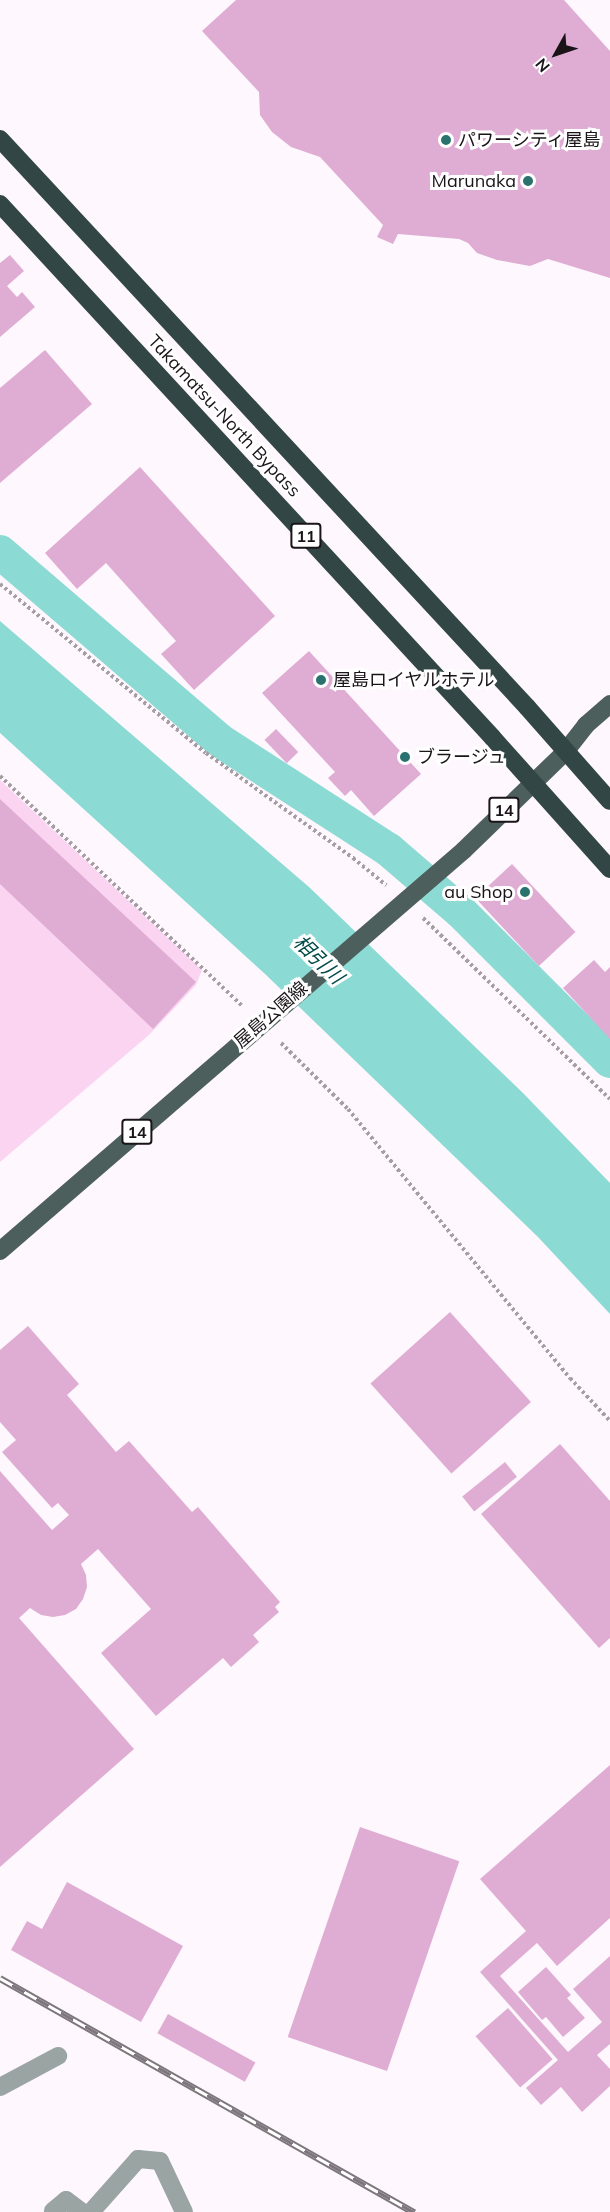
<!DOCTYPE html>
<html>
<head>
<meta charset="utf-8">
<style>
	body { margin:0 }
	#map { position:relative; width:610px; height:2212px; overflow:hidden; background:#fef7fd; font-family:Mulish,"Noto Sans JP",sans-serif }
	div>[style] { position:absolute }
	.green>* { inset:0; background:#fad4f0 }
	.water>* { inset:0; background:#8cdad4 }
	.canal>* { height:34px; margin:-17px; padding:0 17px; transform-origin:17px; border-radius:17px; background:#8cdad4 }
	.building>* { inset:0; background:#dfadd3; transform-origin:0 0 }
	.path>* { height:4px; margin-top:-2px; transform-origin:0; background:repeating-linear-gradient(90deg,#a59fa4 0 3px,transparent 0 6px) }
	.street>* { height:18px; margin:-9px; padding:0 9px; transform-origin:9px; border-radius:9px; background:#9aa5a3 }
	.primary>* { height:18px; margin:-9px; padding:0 9px; transform-origin:9px; border-radius:9px; background:#4d5f5d }
	.highway>* { height:18px; margin:-9px; padding:0 9px; transform-origin:9px; border-radius:9px; background:#324745 }
	.rail>* { height:7px; margin-top:-3.5px; transform-origin:0; background:repeating-linear-gradient(90deg,#fff 0 14px,#7d767b 0 28px); box-sizing:border-box; border-block:2px solid #7d767b }
	.dots>* { width:16px; height:16px; translate:-50% -50%; box-sizing:border-box; border:3px solid #fff; border-radius:50% }
	span { translate:-50% -50%; white-space:nowrap; text-align:center; line-height:1.15; -webkit-text-stroke:6px #fff; paint-order:stroke }
	.shield-label span { padding:2px 4px; background:#fff; border:2px solid; border-radius:4px; -webkit-text-stroke-width:0 }
	.shield-label { font-size:16px; color:#1a1418; font-weight:700 }
	.poi-label { font-size:18px; color:#1a1418 }
	.left { translate:0 -50%; text-align:left }
	.right { translate:-100% -50%; text-align:right }
	.street-label { font-size:18px; color:#1a1418 }
	.water-label { font-size:20px; color:#024c48; font-style:italic }
	.north { position:absolute; left:526px; top:24px; width:60px; height:60px; -webkit-text-stroke:4px #fff; paint-order:stroke; rotate:230deg; font-size:16px; font-weight:700; line-height:24px; text-align:center; color:#1a1418 }
	.north::after { content:''; display:block; margin:auto; width:21px; height:27px; background:#1a1418; clip-path:polygon(50% 0,100% 100%,50% 72%,0 100%) }
</style>
</head>
<body>
<div id="map">
	<div class="green">
		<i style="clip-path:polygon(0 780px,202px 970px,196px 985px,150px 1034px,0 1162px)"></i>
	</div>
	<div class="water">
		<i style="clip-path:polygon(0 621px,309px 887px,523px 1093px,610px 1183px,610px 1314px,538px 1237px,264px 973px,0 733px)"></i>
	</div>
	<div class="canal">
		<i style="left:0;top:552px;width:289px;rotate:40.6deg"></i>
		<i style="left:219px;top:740px;width:202px;rotate:32.9deg"></i>
		<i style="left:389px;top:850px;width:94px;rotate:40.7deg"></i>
		<i style="left:460px;top:911px;width:212px;rotate:45deg"></i>
	</div>
	<div class="building">
		<i style="clip-path:polygon(236px 0,564px 0,610px 51px,610px 278px,548px 259px,530px 266px,497px 260px,477px 253px,468px 243px,459px 239px,398px 234px,393px 244px,377px 237px,383px 225px,320px 157px,291px 147px,272px 132px,260px 115px,259px 92px,202px 31px)"></i>
		<i style="clip-path:polygon(10px 255px,24px 271px,7px 286px,17px 297px,22px 292px,35px 307px,0 337px,0 263px)"></i>
		<i style="clip-path:polygon(45px 350px,92px 404px,0 483px,0 388px)"></i>
		<i style="clip-path:polygon(140px 467px,275px 616px,194px 690px,161px 654px,176px 641px,106px 563px,77px 589px,45px 553px)"></i>
		<i style="clip-path:polygon(309px 651px,421px 774px,374px 816px,351px 790px,345px 796px,328px 778px,335px 772px,262px 693px)"></i>
		<i style="left:276px;top:729px;width:32px;height:16px;rotate:46deg"></i>
		<i style="clip-path:polygon(0 799px,196px 982px,153px 1029px,0 884px)"></i>
		<i style="left:512px;top:864px;width:93px;height:50px;rotate:47deg"></i>
		<i style="clip-path:polygon(594px 960px,605px 972px,610px 967px,610px 1039px,563px 988px)"></i>
		<i style="left:450px;top:1312px;width:121px;height:107px;rotate:48deg"></i>
		<i style="clip-path:polygon(28px 1326px,79px 1384px,67px 1395px,116px 1452px,129px 1441px,192px 1512px,198px 1507px,280px 1602px,275px 1607px,279px 1612px,253px 1635px,259px 1642px,231px 1667px,223px 1658px,156px 1716px,101px 1653px,151px 1609px,98px 1549px,81px 1564px,86px 1575px,87px 1587px,83px 1599px,76px 1609px,65px 1615px,53px 1617px,41px 1615px,30px 1608px,19px 1618px,134px 1749px,0 1867px,0 1471px,52px 1530px,69px 1515px,58px 1503px,52px 1508px,2px 1452px,16px 1440px,0 1422px,0 1350px)"></i>
		<i style="clip-path:polygon(560px 1444px,610px 1501px,610px 1638px,599px 1648px,481px 1514px)"></i>
		<i style="left:505px;top:1462px;width:19px;height:55px;rotate:51deg"></i>
		<i style="clip-path:polygon(610px 1765px,610px 1918px,557px 1966px,537px 1943px,500px 1976px,568px 2052px,602px 2022px,573px 1989px,610px 1956px,610px 2044px,597px 2055px,610px 2069px,610px 2086px,582px 2112px,561px 2087px,541px 2105px,526px 2088px,558px 2060px,480px 1972px,526px 1931px,480px 1879px)"></i>
		<i style="left:360px;top:1827px;width:105px;height:222px;rotate:19deg"></i>
		<i style="clip-path:polygon(67px 1882px,183px 1946px,141px 2022px,11px 1950px,27px 1921px,42px 1929px)"></i>
		<i style="clip-path:polygon(546px 1967px,571px 1995px,567px 1998px,585px 2018px,563px 2037px,546px 2017px,542px 2020px,518px 1992px)"></i>
		<i style="left:508px;top:2008px;width:68px;height:43px;rotate:49deg"></i>
		<i style="left:168px;top:2014px;width:100px;height:22px;rotate:29deg"></i>
	</div>
	<div class="path">
		<i style="left:0;top:584px;width:266px;rotate:39.4deg"></i>
		<i style="left:206px;top:753px;width:181px;rotate:35.5deg"></i>
		<i style="left:353px;top:858px;width:43px;rotate:39.3deg"></i>
		<i style="left:0;top:776px;width:335px;rotate:43.5deg"></i>
		<i style="left:423px;top:918px;width:260px;rotate:44.1deg"></i>
		<i style="left:281px;top:1043px;width:94px;rotate:44.6deg"></i>
		<i style="left:348px;top:1109px;width:349px;rotate:50.5deg"></i>
		<i style="left:570px;top:1378px;width:59px;rotate:47.1deg"></i>
	</div>
	<div class="street">
		<i style="left:0;top:2087px;width:66px;rotate:-28.1deg"></i>
		<i style="left:53px;top:2211px;width:17px;rotate:-40deg"></i>
		<i style="left:66px;top:2200px;width:20px;rotate:37deg"></i>
		<i style="left:91px;top:2212px;width:71px;rotate:-48.4deg"></i>
		<i style="left:138px;top:2159px;width:22px;rotate:5deg"></i>
		<i style="left:160px;top:2161px;width:56px;rotate:64.8deg"></i>
	</div>
	<div class="primary">
		<i style="left:0;top:1251px;width:613px;rotate:-40.83deg"></i>
		<i style="left:464px;top:850px;width:141px;rotate:-44.1deg"></i>
		<i style="left:565px;top:752px;width:34px;rotate:-52deg"></i>
		<i style="left:586px;top:725px;width:32px;rotate:-41deg"></i>
	</div>
	<div class="highway">
		<i style="left:0;top:139px;width:775px;rotate:47.14deg"></i>
		<i style="left:527px;top:707px;width:125px;rotate:48.6deg"></i>
		<i style="left:0;top:204px;width:725px;rotate:47.29deg"></i>
		<i style="left:492px;top:737px;width:177px;rotate:48.2deg"></i>
	</div>
	<div class="rail">
		<i style="left:0;top:1978px;width:476px;rotate:29.5deg"></i>
	</div>
	<div class="dots">
		<i style="left:446px;top:140px;background:#29726e"></i>
		<i style="left:528px;top:181px;background:#29726e"></i>
		<i style="left:321px;top:680px;background:#29726e"></i>
		<i style="left:405px;top:757px;background:#29726e"></i>
		<i style="left:525px;top:892px;background:#29726e"></i>
	</div>
	<div class="shield-label">
		<span style="left:306px;top:536px">11</span>
		<span style="left:504px;top:810px">14</span>
		<span style="left:137px;top:1132px">14</span>
	</div>
	<div class="poi-label">
		<span class="left" style="left:458px;top:140px">パワーシティ屋島</span>
		<span class="right" style="left:516px;top:181px">Marunaka</span>
		<span class="left" style="left:333px;top:680px">屋島ロイヤルホテル</span>
		<span class="left" style="left:417px;top:757px">ブラージュ</span>
		<span class="right" style="left:513px;top:892px">au Shop</span>
	</div>
	<div class="street-label">
		<span style="left:224px;top:416px;rotate:47deg">Takamatsu-North Bypass</span>
		<span style="left:271px;top:1015px;rotate:-41deg">屋島公園線</span>
	</div>
	<div class="water-label">
		<span style="left:319px;top:959px;rotate:44deg">相引川</span>
	</div>
	<div class="north">N</div>
</div>
</body>
</html>
